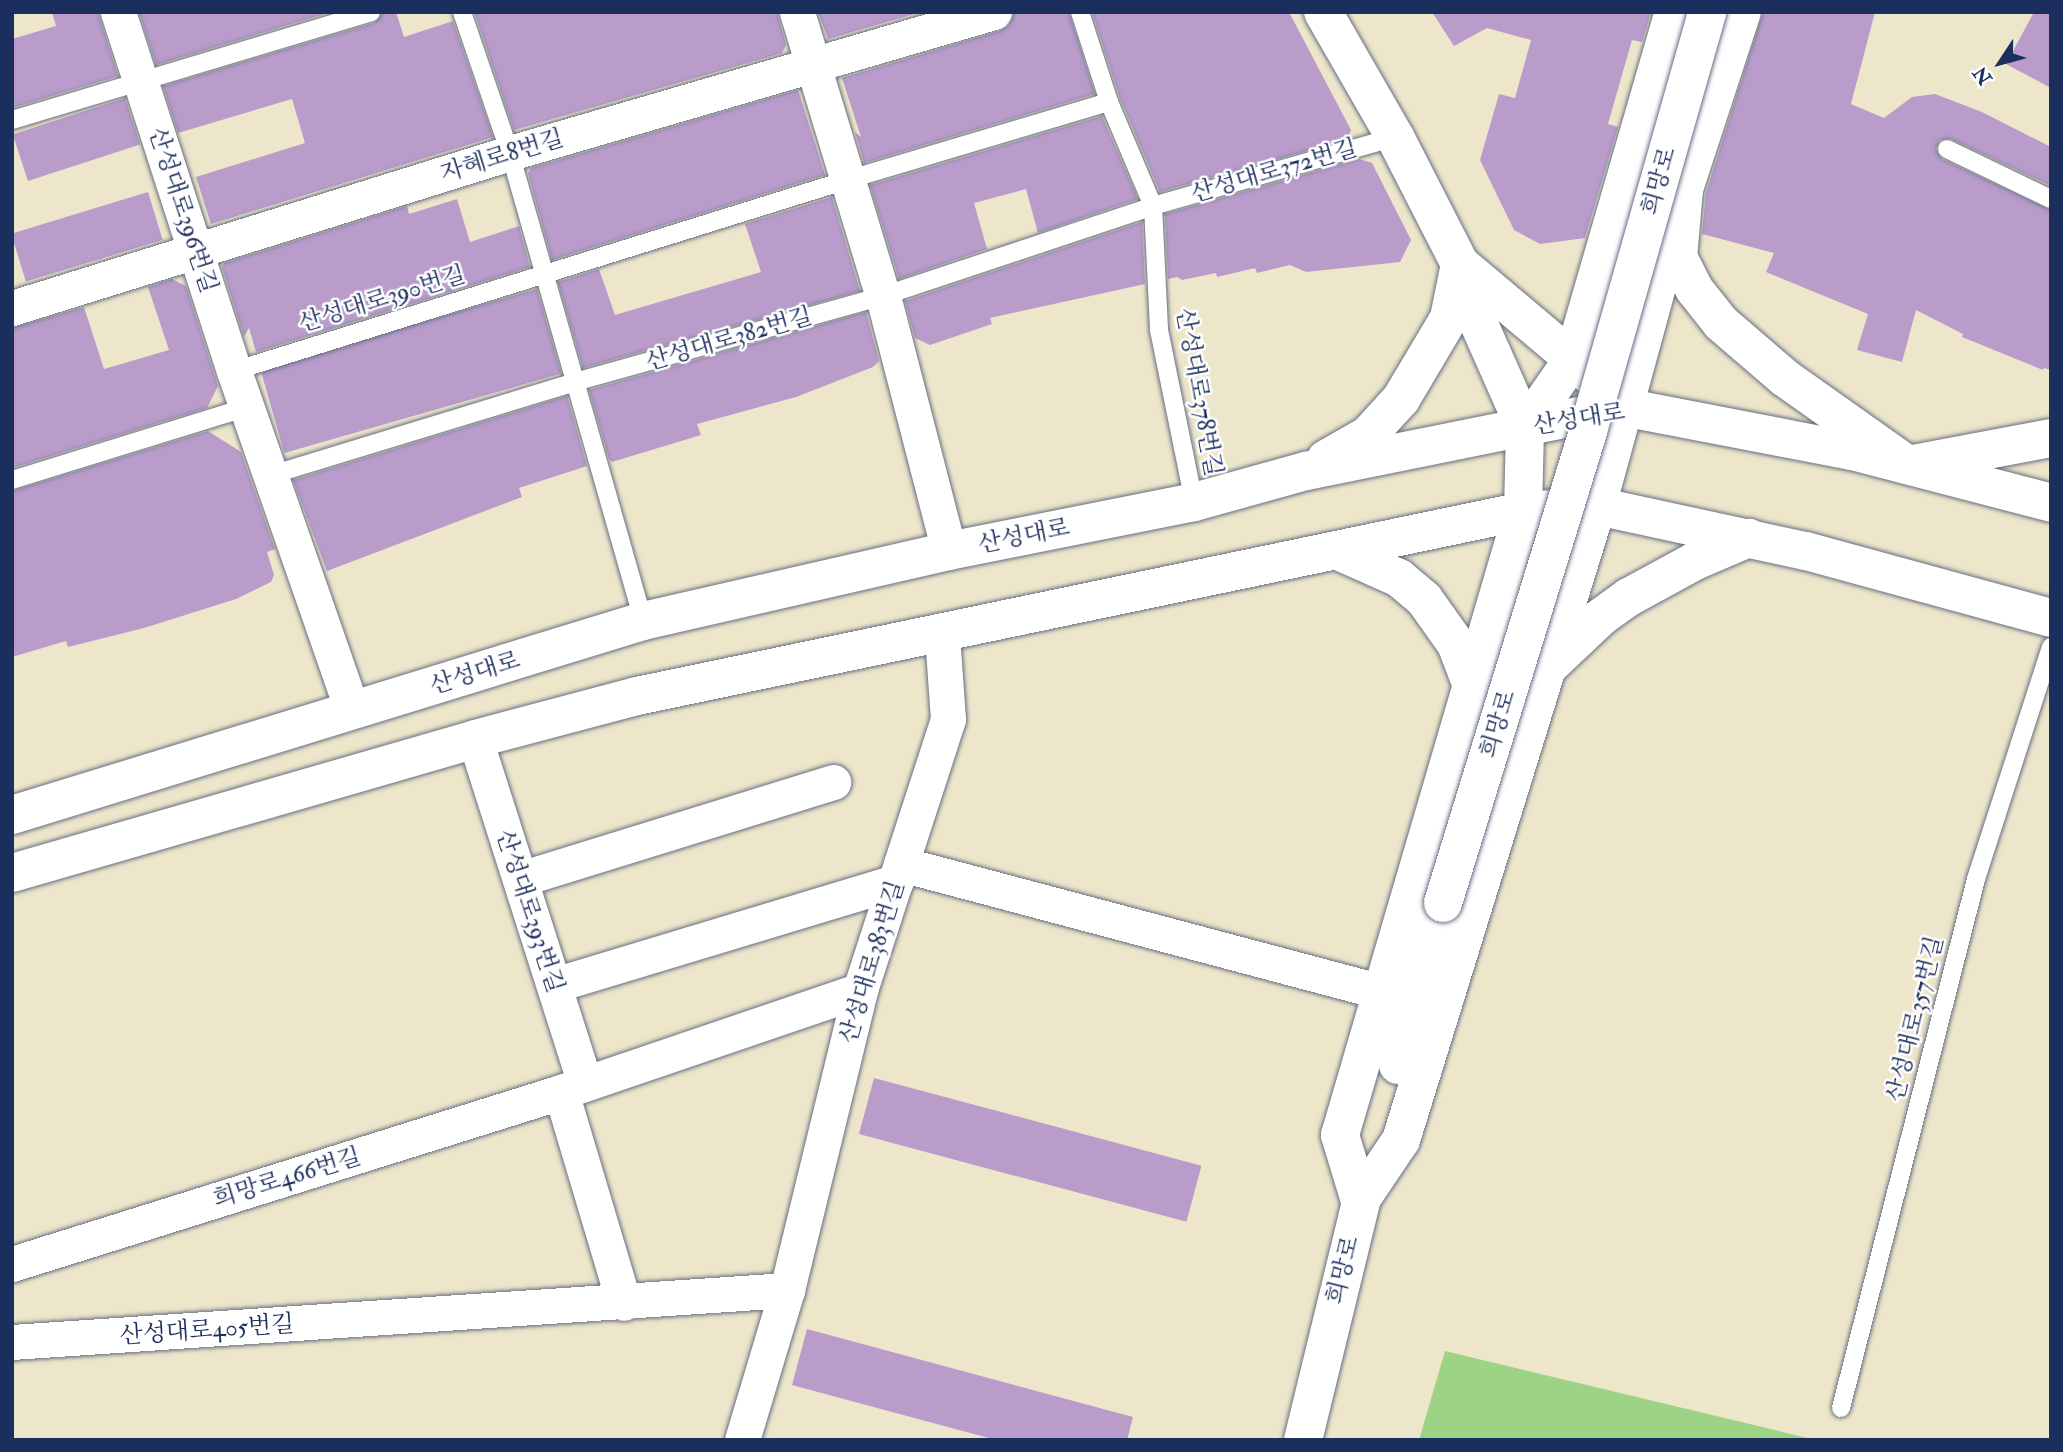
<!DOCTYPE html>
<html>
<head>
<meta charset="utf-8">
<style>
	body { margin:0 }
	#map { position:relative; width:2063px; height:1452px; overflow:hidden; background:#eee6ca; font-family:"IM FELL Double Pica","Noto Serif KR",serif }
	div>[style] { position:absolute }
	.green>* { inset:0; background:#9dd384 }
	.building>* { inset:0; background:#b99cca; transform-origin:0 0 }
	.roads { filter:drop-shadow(0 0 2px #656f84) drop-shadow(0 0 2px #656f84) }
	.service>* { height:18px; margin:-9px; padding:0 9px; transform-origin:9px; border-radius:9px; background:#fff }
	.minor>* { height:35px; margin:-17.5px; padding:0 17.5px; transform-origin:17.5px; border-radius:17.5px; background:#fff }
	.tertiary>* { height:38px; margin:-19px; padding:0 19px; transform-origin:19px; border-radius:19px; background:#fff }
	.secondary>* { height:38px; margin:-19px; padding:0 19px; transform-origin:19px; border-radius:19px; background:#fff }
	.primary>* { height:38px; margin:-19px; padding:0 19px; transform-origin:19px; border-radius:19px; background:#fff }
	.bridges { filter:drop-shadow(0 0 2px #656f84) drop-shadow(0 0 2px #656f84) }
	.secondary-bridge>* { height:38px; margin:-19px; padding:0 19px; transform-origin:19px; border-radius:19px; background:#fff }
	span { translate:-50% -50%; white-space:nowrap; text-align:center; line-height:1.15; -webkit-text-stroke:5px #fff; paint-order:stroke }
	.street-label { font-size:24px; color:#1b2f5e }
	.frame { position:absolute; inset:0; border:14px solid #1b2f5e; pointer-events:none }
	.north { position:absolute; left:1965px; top:28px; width:70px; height:70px; -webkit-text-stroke:5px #fff; paint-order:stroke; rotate:234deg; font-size:19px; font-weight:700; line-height:28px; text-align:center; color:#1b2f5e }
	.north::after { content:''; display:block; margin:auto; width:24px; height:32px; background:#1b2f5e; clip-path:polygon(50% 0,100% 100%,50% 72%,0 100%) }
</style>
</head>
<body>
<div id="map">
	<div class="green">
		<i style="clip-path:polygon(1445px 1351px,1816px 1440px,1419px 1440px)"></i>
	</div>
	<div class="building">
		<i style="clip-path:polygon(52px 12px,98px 12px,118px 76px,12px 108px,12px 39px,56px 26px)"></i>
		<i style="clip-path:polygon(139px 12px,331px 12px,156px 65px)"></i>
		<i style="clip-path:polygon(382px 12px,396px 12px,404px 37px,453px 21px,493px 137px,211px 224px,196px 177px,305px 143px,292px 99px,178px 133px,163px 86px,374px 23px)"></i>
		<i style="clip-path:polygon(482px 12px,777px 12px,786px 45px,782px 53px,514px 130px,475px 14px)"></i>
		<i style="clip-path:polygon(818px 12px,921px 12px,828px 39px)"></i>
		<i style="clip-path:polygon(1014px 12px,1069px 12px,1095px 94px,864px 163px,855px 132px,861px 137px,842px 78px,1000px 31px,1009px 25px)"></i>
		<i style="clip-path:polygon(1092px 12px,1289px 12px,1351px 130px,1348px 139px,1160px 192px,1120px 98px)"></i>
		<i style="clip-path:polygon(1432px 12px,1651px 12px,1642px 42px,1632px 40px,1608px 124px,1618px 127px,1585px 238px,1540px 244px,1514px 230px,1480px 160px,1499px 94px,1515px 98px,1531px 40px,1487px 28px,1454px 46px)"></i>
		<i style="clip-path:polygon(1763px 12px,1875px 12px,1851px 104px,1884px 118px,1912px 97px,1935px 94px,1982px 112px,2051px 147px,2051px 186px,1951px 139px,1940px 140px,1936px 149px,1942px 159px,2051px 210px,2051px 370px,2044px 368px,2043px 370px,1962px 337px,1963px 334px,1916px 310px,1902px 362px,1857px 350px,1868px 314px,1766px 272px,1774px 253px,1702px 234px,1706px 193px)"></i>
		<i style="clip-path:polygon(2034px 12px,2051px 12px,2051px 88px,2006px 64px)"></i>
		<i style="clip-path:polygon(798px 90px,825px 175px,552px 260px,528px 173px,531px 168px)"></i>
		<i style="left:125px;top:98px;width:49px;height:118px;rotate:72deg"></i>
		<i style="clip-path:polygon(1102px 116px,1138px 199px,1038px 233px,1026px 189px,974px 203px,987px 249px,899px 279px,870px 185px)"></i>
		<i style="clip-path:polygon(1359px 159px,1372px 163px,1411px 240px,1400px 262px,1306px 272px,1290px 265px,1257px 273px,1255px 268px,1217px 277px,1216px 273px,1182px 280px,1177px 277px,1168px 279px,1165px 214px)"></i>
		<i style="left:148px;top:192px;width:50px;height:143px;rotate:73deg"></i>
		<i style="clip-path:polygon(832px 197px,860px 291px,583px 368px,558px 282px,599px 269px,615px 315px,761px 272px,745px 224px)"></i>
		<i style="clip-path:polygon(457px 199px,470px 242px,519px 226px,530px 267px,256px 352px,249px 328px,244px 337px,222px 267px,224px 263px,407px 206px,409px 214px)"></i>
		<i style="clip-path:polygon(1142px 222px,1145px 284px,990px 318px,992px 324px,930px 345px,915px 338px,905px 301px)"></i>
		<i style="clip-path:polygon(172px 279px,186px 286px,218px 386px,207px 408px,12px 468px,12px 328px,84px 307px,104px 369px,169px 350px,148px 287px)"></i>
		<i style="left:537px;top:289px;width:88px;height:288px;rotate:74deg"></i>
		<i style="clip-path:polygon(866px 312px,879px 361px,873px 367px,796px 397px,697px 424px,701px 435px,612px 462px,609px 459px,589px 390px)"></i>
		<i style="clip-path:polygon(567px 396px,587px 466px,519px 488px,522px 497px,327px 571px,293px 480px)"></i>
		<i style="clip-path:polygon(208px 431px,241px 452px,275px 549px,267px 552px,274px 575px,271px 582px,236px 599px,144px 628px,68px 647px,66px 641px,12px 657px,12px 491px)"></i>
		<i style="left:874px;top:1078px;width:339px;height:58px;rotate:15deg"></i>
		<i style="clip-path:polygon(807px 1329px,1133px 1417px,1127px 1440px,996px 1440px,792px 1385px)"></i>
	</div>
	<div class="roads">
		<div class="service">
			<i style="left:462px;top:12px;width:149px;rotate:71.2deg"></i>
			<i style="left:510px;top:153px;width:487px;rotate:74.1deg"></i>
			<i style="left:1080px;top:12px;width:95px;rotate:72.1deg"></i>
			<i style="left:1109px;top:102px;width:113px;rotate:67.1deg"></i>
			<i style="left:1153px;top:206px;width:124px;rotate:87.2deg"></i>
			<i style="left:1159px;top:330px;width:176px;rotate:78.5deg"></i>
			<i style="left:12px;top:120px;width:375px;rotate:-16.7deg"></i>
			<i style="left:1947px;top:149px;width:115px;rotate:25.7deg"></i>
			<i style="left:234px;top:371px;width:645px;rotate:-17.31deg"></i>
			<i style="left:850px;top:179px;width:270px;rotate:-16.6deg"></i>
			<i style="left:271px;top:475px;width:318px;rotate:-17deg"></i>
			<i style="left:575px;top:382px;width:320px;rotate:-15.6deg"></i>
			<i style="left:883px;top:296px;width:285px;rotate:-18.4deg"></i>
			<i style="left:1153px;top:206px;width:252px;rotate:-15.9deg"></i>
			<i style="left:12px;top:480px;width:247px;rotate:-17.2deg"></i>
			<i style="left:1841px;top:1408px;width:546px;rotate:-75.68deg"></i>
			<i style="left:1976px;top:879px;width:244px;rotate:-72.1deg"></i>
		</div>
		<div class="minor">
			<i style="left:118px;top:12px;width:377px;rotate:72.1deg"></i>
			<i style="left:234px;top:371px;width:359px;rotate:70.8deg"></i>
			<i style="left:797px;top:12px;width:297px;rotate:73.2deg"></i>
			<i style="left:883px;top:296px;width:263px;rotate:75.5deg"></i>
			<i style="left:12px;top:308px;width:522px;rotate:-17.29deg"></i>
			<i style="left:510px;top:153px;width:504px;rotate:-16.24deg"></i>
			<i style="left:475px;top:739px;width:361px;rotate:72.3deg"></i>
			<i style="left:901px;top:864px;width:498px;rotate:14.9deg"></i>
			<i style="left:520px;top:879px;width:328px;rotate:-17.2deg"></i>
			<i style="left:554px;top:985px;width:357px;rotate:-16.8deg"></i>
			<i style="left:561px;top:1092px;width:220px;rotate:73.4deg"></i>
			<i style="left:12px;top:1264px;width:575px;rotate:-17.4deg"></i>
			<i style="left:561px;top:1092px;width:316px;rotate:-18.8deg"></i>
			<i style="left:12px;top:1342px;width:777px;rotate:-3.84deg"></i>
			<i style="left:742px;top:1440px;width:157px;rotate:-73.3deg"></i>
			<i style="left:787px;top:1290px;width:309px;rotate:-76.3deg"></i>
			<i style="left:860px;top:990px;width:285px;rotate:-72deg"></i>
			<i style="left:948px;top:719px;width:84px;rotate:-94.1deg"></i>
		</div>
		<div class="tertiary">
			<i style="left:1323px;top:12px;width:144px;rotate:60.1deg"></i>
			<i style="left:1395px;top:137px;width:143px;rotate:62.9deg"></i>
			<i style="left:1460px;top:264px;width:63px;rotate:72.4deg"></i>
			<i style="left:1479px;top:324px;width:114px;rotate:66.1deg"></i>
		</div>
		<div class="secondary">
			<i style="left:1398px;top:1065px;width:168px;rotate:-74.5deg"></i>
			<i style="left:1360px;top:1201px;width:73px;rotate:-56.1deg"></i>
			<i style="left:1401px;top:1140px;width:664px;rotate:-72.82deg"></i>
			<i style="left:1597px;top:506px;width:329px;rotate:-74.7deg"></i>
			<i style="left:1684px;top:189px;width:186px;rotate:-71.9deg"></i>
			<i style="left:1360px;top:1201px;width:69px;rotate:-106.9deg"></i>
			<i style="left:1340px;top:1135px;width:650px;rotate:-73.66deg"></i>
			<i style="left:1523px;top:511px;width:83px;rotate:-88.6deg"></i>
			<i style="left:1525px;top:428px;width:84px;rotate:-55.2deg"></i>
			<i style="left:1573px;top:359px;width:361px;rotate:-73.8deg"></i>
			<i style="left:1303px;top:1440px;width:271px;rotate:-76.3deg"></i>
		</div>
		<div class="primary">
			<i style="left:1684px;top:189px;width:68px;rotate:95deg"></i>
			<i style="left:1678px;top:257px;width:36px;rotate:63deg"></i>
			<i style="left:1694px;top:289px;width:43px;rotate:51.5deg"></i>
			<i style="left:1721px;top:323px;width:84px;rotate:40.7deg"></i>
			<i style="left:1785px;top:378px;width:151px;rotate:35.3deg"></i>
			<i style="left:1908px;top:465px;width:146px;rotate:-10.7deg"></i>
			<i style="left:1326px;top:459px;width:48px;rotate:-29.7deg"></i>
			<i style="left:1368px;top:435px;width:49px;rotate:-47.5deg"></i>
			<i style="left:1401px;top:399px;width:94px;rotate:-59.3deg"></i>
			<i style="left:1449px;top:318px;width:55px;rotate:-78.5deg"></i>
			<i style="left:1460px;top:264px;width:148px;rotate:40.1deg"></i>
			<i style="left:1573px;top:359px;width:69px;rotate:43.8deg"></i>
			<i style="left:1338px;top:551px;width:67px;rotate:23.9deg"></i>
			<i style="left:1399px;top:578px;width:33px;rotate:40deg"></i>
			<i style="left:1424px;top:599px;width:55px;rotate:54.6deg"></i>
			<i style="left:1456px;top:644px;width:45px;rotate:69.1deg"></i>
			<i style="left:1547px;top:668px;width:74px;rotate:-43.4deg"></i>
			<i style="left:1601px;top:617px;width:34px;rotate:-36deg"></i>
			<i style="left:1629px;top:597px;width:75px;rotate:-28.6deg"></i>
			<i style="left:1695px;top:561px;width:59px;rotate:-23.1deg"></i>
			<i style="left:12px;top:815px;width:660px;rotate:-17.09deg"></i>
			<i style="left:643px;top:621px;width:314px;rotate:-12.9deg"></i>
			<i style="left:949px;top:551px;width:250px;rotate:-11.3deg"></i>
			<i style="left:1194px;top:502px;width:116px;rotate:-15.5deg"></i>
			<i style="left:1306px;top:471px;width:323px;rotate:-11.4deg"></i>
			<i style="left:1623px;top:407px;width:233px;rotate:10.9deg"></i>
			<i style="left:1852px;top:451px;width:206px;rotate:14.6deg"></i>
			<i style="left:12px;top:873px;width:482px;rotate:-16.1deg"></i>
			<i style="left:475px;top:739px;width:168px;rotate:-14.9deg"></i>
			<i style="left:637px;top:696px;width:905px;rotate:-11.79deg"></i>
			<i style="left:1523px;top:511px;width:74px;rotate:-3.9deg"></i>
			<i style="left:1597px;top:506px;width:214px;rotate:12.2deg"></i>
			<i style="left:1806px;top:551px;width:254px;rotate:15.3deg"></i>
		</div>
	</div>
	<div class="bridges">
		<div class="secondary-bridge">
			<i style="left:1443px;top:903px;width:494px;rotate:-72.9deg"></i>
			<i style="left:1588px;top:431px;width:436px;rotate:-74.1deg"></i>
		</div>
	</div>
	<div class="street-label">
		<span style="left:502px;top:156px;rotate:-17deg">자혜로8번길</span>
		<span style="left:1274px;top:171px;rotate:-16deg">산성대로372번길</span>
		<span style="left:1659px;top:181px;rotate:-74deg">희망로</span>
		<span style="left:183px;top:210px;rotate:72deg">산성대로396번길</span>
		<span style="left:382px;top:299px;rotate:-17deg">산성대로390번길</span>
		<span style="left:729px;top:339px;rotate:-16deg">산성대로382번길</span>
		<span style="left:1199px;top:392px;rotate:80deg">산성대로378번길</span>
		<span style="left:1579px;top:419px;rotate:-9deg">산성대로</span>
		<span style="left:1024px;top:536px;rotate:-11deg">산성대로</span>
		<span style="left:475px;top:673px;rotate:-17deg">산성대로</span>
		<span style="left:1498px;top:724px;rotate:-73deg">희망로</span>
		<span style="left:530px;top:911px;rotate:72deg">산성대로393번길</span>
		<span style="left:872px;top:962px;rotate:-73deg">산성대로383번길</span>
		<span style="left:1915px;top:1019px;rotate:-76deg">산성대로357번길</span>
		<span style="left:287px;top:1178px;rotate:-17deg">희망로466번길</span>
		<span style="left:1343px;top:1270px;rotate:-76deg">희망로</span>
		<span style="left:207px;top:1330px;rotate:-4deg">산성대로405번길</span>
	</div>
	<div class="frame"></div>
	<div class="north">N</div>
</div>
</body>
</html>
